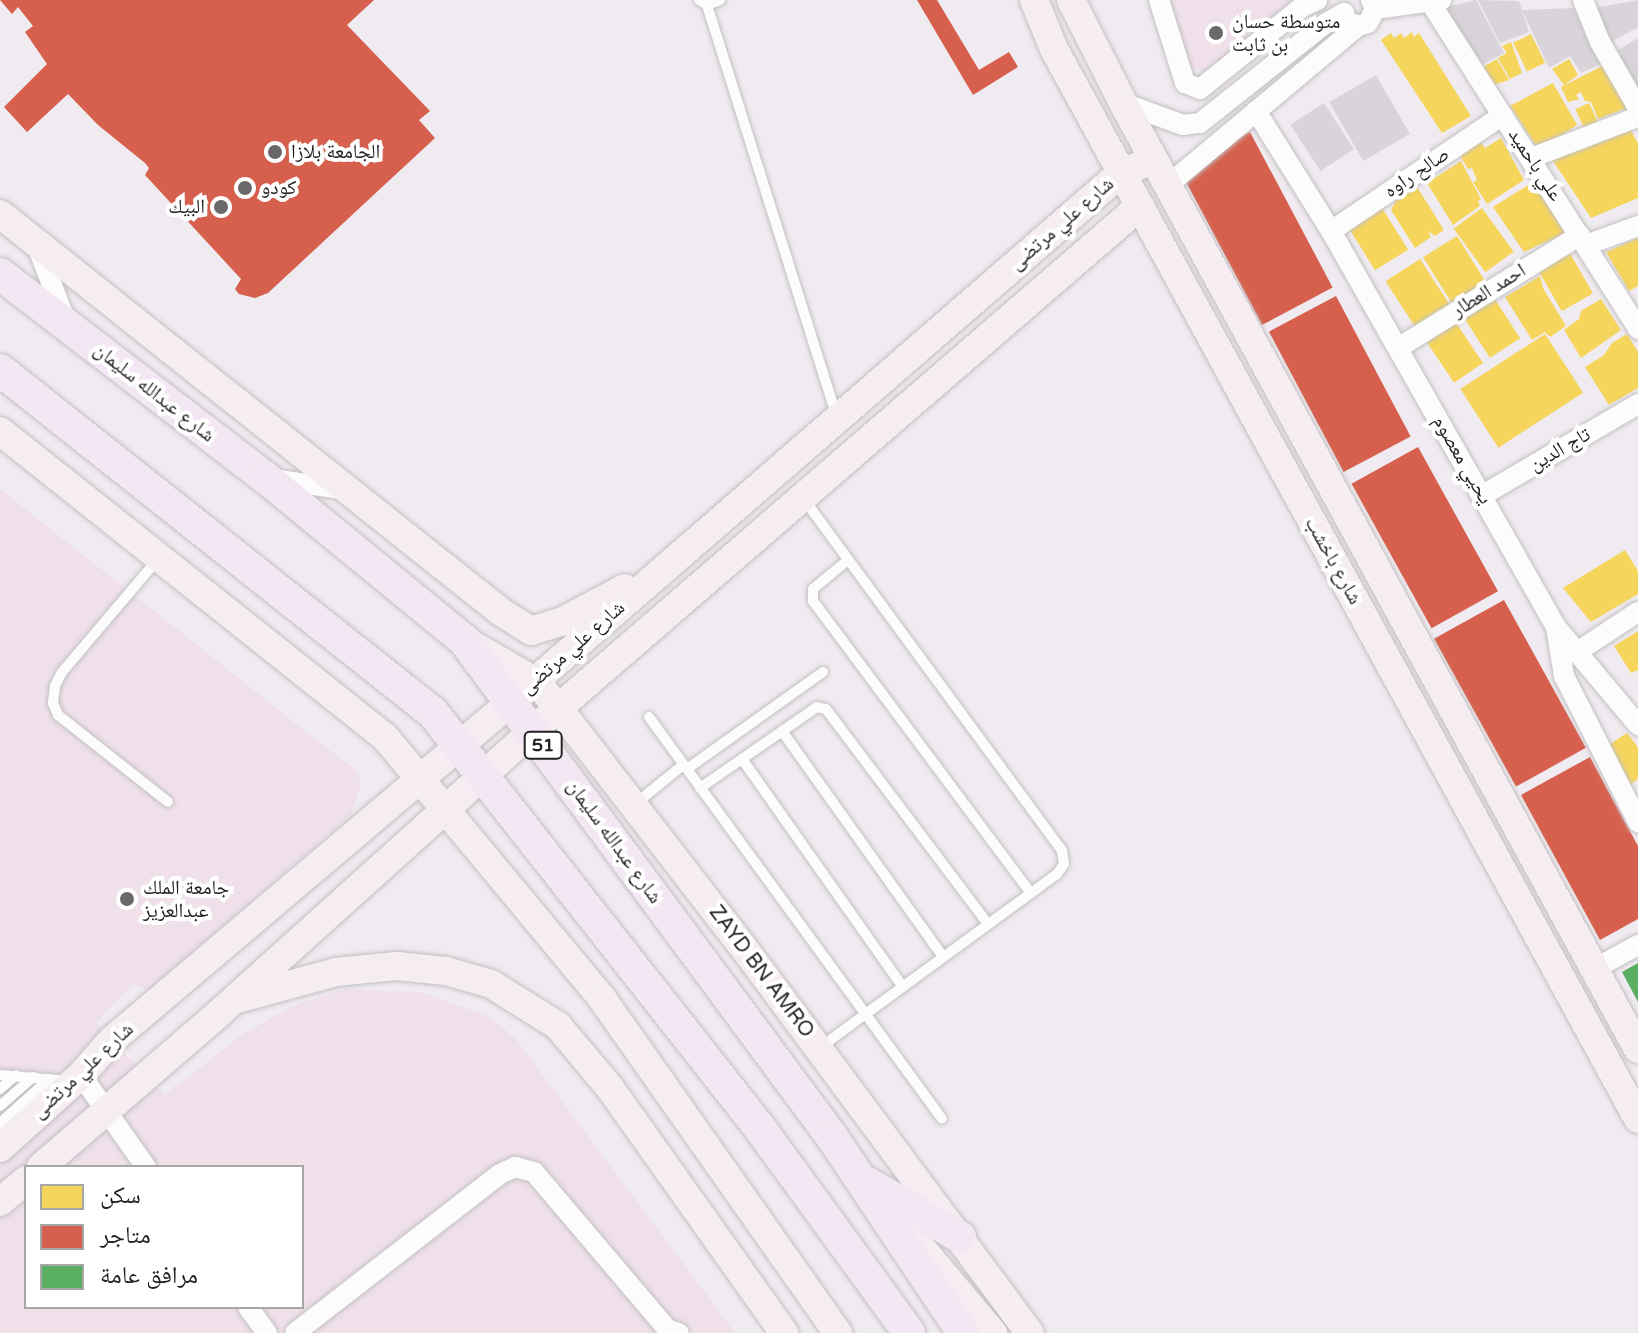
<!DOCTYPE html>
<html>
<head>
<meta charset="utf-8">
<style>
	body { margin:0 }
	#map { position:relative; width:1638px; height:1333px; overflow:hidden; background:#f0ebf0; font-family:"Varela Round","Noto Naskh Arabic",sans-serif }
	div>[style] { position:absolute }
	.education>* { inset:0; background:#efe0ea }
	.homes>* { inset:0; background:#f6d55c; transform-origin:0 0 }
	.shops>* { inset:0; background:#d6604d; transform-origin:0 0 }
	.public>* { inset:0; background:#5aae61 }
	.building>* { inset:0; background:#d8d4d9; transform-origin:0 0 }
	.roads { filter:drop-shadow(0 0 2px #c2c0c2) drop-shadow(0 0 2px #c2c0c2) }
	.lane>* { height:10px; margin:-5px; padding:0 5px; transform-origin:5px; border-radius:5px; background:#fdfcfd }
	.street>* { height:20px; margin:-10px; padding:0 10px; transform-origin:10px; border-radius:10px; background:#fdfcfd }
	.secondary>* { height:28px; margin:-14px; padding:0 14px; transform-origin:14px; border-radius:14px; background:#f5edf2 }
	.primary>* { height:32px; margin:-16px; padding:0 16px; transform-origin:16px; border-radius:16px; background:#f2e7f2 }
	.dots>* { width:22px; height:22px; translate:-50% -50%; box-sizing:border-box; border:4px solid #fff; border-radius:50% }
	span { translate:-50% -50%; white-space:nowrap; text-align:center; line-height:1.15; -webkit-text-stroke:8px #fff; paint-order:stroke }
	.shield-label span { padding:2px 6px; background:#fff; border:2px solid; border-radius:6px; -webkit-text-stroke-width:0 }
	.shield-label { font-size:18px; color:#222; font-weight:700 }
	.poi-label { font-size:20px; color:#222 }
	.left { translate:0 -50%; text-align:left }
	.right { translate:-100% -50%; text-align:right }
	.street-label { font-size:20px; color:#222 }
	.legend { position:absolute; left:24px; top:1165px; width:280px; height:144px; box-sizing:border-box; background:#fff; border:2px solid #a7a7a7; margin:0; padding:10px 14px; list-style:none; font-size:24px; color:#222 }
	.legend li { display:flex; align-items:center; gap:16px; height:40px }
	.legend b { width:40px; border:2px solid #a7a7a7 }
</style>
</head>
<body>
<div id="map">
	<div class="education">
		<i style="clip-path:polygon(1168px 0,1293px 0,1207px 73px,1188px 66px)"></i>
		<i style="clip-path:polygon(evenodd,0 489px,356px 771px,361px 784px,351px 815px,148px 991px,134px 984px,96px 1023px,165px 1095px,240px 1036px,292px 1006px,347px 989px,425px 993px,491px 1018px,515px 1038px,735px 1333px,0 1333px,0 489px,26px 1167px,302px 1167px,302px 1307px,26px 1307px,26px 1167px)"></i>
	</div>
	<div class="homes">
		<i style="clip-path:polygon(1412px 32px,1414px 37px,1419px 33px,1471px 116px,1442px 133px,1381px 40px,1391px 33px,1394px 38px,1401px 33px,1404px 38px)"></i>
		<i style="left:1531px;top:34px;width:32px;height:20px;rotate:64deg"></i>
		<i style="clip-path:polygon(1511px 42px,1522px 73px,1510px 79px,1498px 58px,1507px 53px,1502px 46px)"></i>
		<i style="clip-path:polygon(1497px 59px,1509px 80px,1493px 85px,1483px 67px)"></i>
		<i style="clip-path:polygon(1569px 59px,1578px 75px,1564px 85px,1552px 69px)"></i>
		<i style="clip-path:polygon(1606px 64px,1627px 108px,1598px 119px,1591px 102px,1585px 101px,1581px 92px,1576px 95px,1579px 99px,1568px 102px,1561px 87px)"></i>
		<i style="clip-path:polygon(1553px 83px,1577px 125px,1544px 146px,1535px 144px,1510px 106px)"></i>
		<i style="left:1589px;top:103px;width:21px;height:15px;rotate:65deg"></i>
		<i style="clip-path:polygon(1627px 124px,1638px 143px,1638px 198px,1591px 218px,1551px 158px)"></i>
		<i style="clip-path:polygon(1501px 138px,1524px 180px,1487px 204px,1473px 182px,1477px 180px,1472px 168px,1468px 169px,1459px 154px,1479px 140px,1485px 148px)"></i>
		<i style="clip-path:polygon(1461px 161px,1481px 199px,1478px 201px,1480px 206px,1453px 225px,1427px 183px)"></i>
		<i style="clip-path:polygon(1535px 181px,1565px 233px,1524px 252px,1493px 207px)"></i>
		<i style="clip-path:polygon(1417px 187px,1444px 230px,1435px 236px,1428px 231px,1431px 237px,1415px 248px,1391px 210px,1396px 200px)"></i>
		<i style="left:1379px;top:203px;width:55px;height:39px;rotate:58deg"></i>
		<i style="left:1482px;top:208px;width:54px;height:35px;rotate:54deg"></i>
		<i style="left:1457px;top:236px;width:54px;height:40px;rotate:58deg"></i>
		<i style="clip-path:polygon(1638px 238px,1638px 286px,1629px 291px,1606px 252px)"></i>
		<i style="left:1568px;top:250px;width:50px;height:36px;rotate:60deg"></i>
		<i style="left:1420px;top:259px;width:57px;height:41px;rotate:57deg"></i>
		<i style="clip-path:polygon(1540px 276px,1543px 288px,1566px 326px,1550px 337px,1545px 332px,1532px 340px,1505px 297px)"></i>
		<i style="left:1494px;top:298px;width:48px;height:36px;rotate:57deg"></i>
		<i style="clip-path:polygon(1601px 299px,1621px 330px,1581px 358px,1564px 330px,1579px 319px,1581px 311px)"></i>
		<i style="left:1454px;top:320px;width:52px;height:35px;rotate:56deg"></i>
		<i style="left:1545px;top:334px;width:70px;height:101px;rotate:57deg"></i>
		<i style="clip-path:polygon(1627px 334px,1638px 352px,1638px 388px,1609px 405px,1585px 367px,1604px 355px,1612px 343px)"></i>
		<i style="clip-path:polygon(1625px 550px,1638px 571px,1638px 594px,1591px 622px,1563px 588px)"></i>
		<i style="clip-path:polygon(1638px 631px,1638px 670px,1631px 673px,1614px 646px)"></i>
		<i style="clip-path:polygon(1627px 733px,1638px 747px,1638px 779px,1631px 784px,1604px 748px)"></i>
	</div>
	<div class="shops">
		<i style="clip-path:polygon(0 0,374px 0,347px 25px,430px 111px,419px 120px,435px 138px,268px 293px,255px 298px,239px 294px,235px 289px,241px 279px,145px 175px,149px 168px,145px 163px,98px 125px,68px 94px,27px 132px,4px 107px,47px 64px,25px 32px,33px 26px,18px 7px,12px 14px)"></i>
		<i style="clip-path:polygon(917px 0,937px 0,979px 70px,1009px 52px,1018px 67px,973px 95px)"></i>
		<i style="left:1250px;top:132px;width:176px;height:80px;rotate:62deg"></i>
		<i style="left:1336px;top:296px;width:159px;height:76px;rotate:62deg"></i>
		<i style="left:1418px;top:447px;width:165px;height:76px;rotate:61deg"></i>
		<i style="left:1504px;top:600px;width:169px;height:80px;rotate:61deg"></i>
		<i style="clip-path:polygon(1590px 757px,1638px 846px,1638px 919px,1600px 940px,1521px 795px)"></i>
	</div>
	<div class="public">
		<i style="clip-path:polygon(1638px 963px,1638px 1002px,1622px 972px)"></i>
	</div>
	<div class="building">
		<i style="clip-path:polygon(1476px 0,1504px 53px,1480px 66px,1442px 8px)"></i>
		<i style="clip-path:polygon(1478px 0,1519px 1px,1529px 32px,1500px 43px)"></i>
		<i style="clip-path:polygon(1638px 0,1638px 27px,1609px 43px,1590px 9px)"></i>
		<i style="clip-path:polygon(1573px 8px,1603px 63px,1581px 73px,1570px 56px,1549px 68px,1522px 10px)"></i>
		<i style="clip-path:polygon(1638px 38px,1638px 100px,1620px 68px,1625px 64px,1617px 51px)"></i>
		<i style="left:1376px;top:75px;width:68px;height:54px;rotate:60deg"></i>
		<i style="left:1324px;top:103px;width:55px;height:40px;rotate:57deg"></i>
	</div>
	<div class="roads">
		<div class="lane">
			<i style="left:699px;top:0;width:9px;rotate:32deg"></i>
			<i style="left:707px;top:5px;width:14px;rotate:-21deg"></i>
			<i style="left:707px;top:5px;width:432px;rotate:72.5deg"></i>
			<i style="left:803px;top:498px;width:438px;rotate:53.7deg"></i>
			<i style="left:1062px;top:851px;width:13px;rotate:81deg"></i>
			<i style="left:1064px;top:864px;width:12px;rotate:125deg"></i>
			<i style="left:1057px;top:874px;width:293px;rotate:143.8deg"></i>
			<i style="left:158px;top:559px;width:148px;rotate:130.3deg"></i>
			<i style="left:62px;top:672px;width:16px;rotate:117deg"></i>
			<i style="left:55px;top:686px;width:17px;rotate:97deg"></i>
			<i style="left:53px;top:703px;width:13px;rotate:67deg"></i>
			<i style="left:58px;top:715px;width:140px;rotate:38.3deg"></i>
			<i style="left:848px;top:560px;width:45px;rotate:140.4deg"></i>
			<i style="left:813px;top:589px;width:12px;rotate:90deg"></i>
			<i style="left:813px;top:601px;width:364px;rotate:53.3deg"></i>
			<i style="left:649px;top:717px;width:497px;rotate:53.9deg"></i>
			<i style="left:782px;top:731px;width:277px;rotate:54.5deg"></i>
			<i style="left:742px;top:759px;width:279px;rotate:54.8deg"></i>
			<i style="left:687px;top:769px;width:167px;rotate:-35.5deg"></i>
			<i style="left:700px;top:788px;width:142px;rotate:-34.7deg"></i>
			<i style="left:817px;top:707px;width:9px;rotate:13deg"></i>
			<i style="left:826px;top:709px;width:269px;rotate:53deg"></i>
			<i style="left:635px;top:804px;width:62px;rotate:-39.1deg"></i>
			<i style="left:0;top:1075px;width:68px;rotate:5deg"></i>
			<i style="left:0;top:1089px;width:21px;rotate:-41deg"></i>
			<i style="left:0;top:1106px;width:44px;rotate:-41.3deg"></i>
			<i style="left:0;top:1123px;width:66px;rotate:-41.9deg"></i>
		</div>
		<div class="street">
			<i style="left:1159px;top:0;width:87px;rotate:72.6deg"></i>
			<i style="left:1185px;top:83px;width:16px;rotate:22deg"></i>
			<i style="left:1200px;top:89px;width:131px;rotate:-38.8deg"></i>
			<i style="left:1302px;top:7px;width:17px;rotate:-25deg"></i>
			<i style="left:1583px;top:0;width:45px;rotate:68deg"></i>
			<i style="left:1600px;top:42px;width:76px;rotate:60.1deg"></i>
			<i style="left:1430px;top:2px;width:388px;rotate:57.5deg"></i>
			<i style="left:1375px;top:9px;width:67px;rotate:-7.8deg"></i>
			<i style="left:1348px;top:22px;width:11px;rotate:22deg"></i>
			<i style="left:1358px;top:26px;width:10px;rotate:-17deg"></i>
			<i style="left:1368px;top:23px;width:16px;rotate:-63deg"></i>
			<i style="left:1375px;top:9px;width:10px;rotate:-114deg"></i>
			<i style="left:1123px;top:103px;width:64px;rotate:20.1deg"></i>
			<i style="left:1183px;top:125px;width:17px;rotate:-7deg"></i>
			<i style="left:1200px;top:123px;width:161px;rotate:-38.4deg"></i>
			<i style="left:1326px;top:23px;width:21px;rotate:-29deg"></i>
			<i style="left:1256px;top:111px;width:142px;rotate:58deg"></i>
			<i style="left:1331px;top:231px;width:455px;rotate:60.4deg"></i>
			<i style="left:1556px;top:627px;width:50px;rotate:80.7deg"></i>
			<i style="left:1564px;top:676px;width:164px;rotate:63.1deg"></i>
			<i style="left:1531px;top:158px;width:115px;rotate:-21deg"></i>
			<i style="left:1168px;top:185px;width:248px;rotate:-39.9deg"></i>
			<i style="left:1331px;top:231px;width:207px;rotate:-34deg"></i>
			<i style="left:36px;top:243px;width:85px;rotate:69.2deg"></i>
			<i style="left:1586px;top:245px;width:55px;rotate:-20.1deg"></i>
			<i style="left:1398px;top:348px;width:214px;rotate:-31.8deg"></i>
			<i style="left:272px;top:479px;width:76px;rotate:8.3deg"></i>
			<i style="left:1483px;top:495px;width:180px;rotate:-30.4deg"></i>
			<i style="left:1556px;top:627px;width:128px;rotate:50.1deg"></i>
			<i style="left:1577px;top:652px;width:73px;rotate:-33.3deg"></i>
			<i style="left:1594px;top:969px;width:50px;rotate:-28.6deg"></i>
			<i style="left:81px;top:1075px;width:113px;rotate:54.8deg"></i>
			<i style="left:248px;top:1307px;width:32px;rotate:54deg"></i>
			<i style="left:295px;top:1333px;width:259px;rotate:-37.8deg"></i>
			<i style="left:500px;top:1174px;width:17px;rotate:-25deg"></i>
			<i style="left:515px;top:1167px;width:20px;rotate:15deg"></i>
			<i style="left:534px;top:1172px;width:207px;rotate:49.7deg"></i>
			<i style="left:668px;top:1330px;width:11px;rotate:15deg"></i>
		</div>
		<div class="secondary">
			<i style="left:1034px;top:0;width:53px;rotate:67.8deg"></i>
			<i style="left:1054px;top:49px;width:1219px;rotate:61.37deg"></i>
			<i style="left:1071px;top:0;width:115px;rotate:63.2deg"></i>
			<i style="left:1123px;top:103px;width:1077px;rotate:61.44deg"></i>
			<i style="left:0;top:214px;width:640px;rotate:38.46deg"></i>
			<i style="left:501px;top:612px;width:36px;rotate:32deg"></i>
			<i style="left:531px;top:631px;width:31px;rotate:-17deg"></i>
			<i style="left:561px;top:622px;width:72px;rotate:-28deg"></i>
			<i style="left:0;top:431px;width:492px;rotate:38.5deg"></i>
			<i style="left:385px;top:737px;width:342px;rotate:50.3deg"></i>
			<i style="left:603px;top:1000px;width:408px;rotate:54.8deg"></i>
			<i style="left:469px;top:643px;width:76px;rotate:29.9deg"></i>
			<i style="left:535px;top:681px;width:37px;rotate:49deg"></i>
			<i style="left:559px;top:709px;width:306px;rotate:52.3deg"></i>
			<i style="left:746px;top:951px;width:476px;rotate:53.4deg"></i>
			<i style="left:241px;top:998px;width:98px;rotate:-15.3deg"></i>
			<i style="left:336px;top:972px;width:61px;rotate:-5.6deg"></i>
			<i style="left:397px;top:966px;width:49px;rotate:5.8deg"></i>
			<i style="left:446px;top:971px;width:47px;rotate:16.1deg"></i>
			<i style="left:491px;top:984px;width:79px;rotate:32.1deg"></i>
			<i style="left:558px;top:1026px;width:81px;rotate:50deg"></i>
			<i style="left:610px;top:1088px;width:301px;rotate:54.6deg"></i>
			<i style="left:0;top:1148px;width:109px;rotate:-42deg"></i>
			<i style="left:81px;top:1075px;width:47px;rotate:-48.5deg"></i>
			<i style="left:112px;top:1040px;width:524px;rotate:-40.28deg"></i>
			<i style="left:512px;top:701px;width:806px;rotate:-40.93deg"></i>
			<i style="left:1121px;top:173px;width:35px;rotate:-22deg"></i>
			<i style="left:41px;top:1167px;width:233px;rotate:-40.8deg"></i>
			<i style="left:217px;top:1015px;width:426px;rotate:-42deg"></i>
			<i style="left:533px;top:730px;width:802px;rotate:-40.8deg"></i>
			<i style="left:0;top:1202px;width:34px;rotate:-40deg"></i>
			<i style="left:909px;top:1233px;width:131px;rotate:50deg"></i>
		</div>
		<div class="primary">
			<i style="left:0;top:274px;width:335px;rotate:37.5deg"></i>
			<i style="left:266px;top:478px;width:256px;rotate:39.3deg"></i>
			<i style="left:464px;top:640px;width:618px;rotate:53.48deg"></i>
			<i style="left:832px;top:1137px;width:236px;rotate:56.2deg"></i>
			<i style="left:0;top:370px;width:552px;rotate:38.38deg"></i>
			<i style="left:433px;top:713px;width:527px;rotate:51.78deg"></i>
			<i style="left:759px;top:1127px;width:255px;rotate:53.9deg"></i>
			<i style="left:866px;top:1182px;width:109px;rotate:30.3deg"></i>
		</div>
	</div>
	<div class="dots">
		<i style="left:1216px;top:33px;background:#6a686a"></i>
		<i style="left:275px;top:152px;background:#6a686a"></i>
		<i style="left:245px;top:188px;background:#6a686a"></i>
		<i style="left:221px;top:207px;background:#6a686a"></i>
		<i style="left:127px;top:899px;background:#6a686a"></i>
	</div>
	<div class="shield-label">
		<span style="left:543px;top:745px">51</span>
	</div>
	<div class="poi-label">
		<span class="left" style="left:1232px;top:34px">متوسطة حسان<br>بن ثابت</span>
		<span class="left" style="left:291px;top:152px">الجامعة بلازا</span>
		<span class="left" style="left:261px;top:188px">كودو</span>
		<span class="right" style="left:205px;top:207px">البيك</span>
		<span class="left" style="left:143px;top:900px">جامعة الملك<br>عبدالعزيز</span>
	</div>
	<div class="street-label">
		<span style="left:1535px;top:165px;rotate:57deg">علي باحميد</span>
		<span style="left:1417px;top:173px;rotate:-34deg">صالح راوه</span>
		<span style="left:1062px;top:224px;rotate:-41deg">شارع علي مرتضى</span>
		<span style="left:1489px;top:291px;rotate:-32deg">احمد العطار</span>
		<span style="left:154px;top:393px;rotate:38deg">شارع عبدالله سليمان</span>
		<span style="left:1560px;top:450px;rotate:-30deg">تاج الدين</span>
		<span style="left:1462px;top:460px;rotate:60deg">يحيي معصوم</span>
		<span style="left:1333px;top:561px;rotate:61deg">شارع باخشب</span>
		<span style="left:573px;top:648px;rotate:-41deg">شارع علي مرتضى</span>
		<span style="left:614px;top:842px;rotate:54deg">شارع عبدالله سليمان</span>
		<span style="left:761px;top:972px;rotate:53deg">ZAYD BN AMRO</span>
		<span style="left:83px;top:1071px;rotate:-43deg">شارع علي مرتضى</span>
	</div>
	<ul class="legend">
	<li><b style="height:22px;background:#f6d55c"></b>سكن</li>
	<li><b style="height:22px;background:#d6604d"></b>متاجر</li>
	<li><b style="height:22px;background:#5aae61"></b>مرافق عامة</li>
	</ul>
</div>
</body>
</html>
